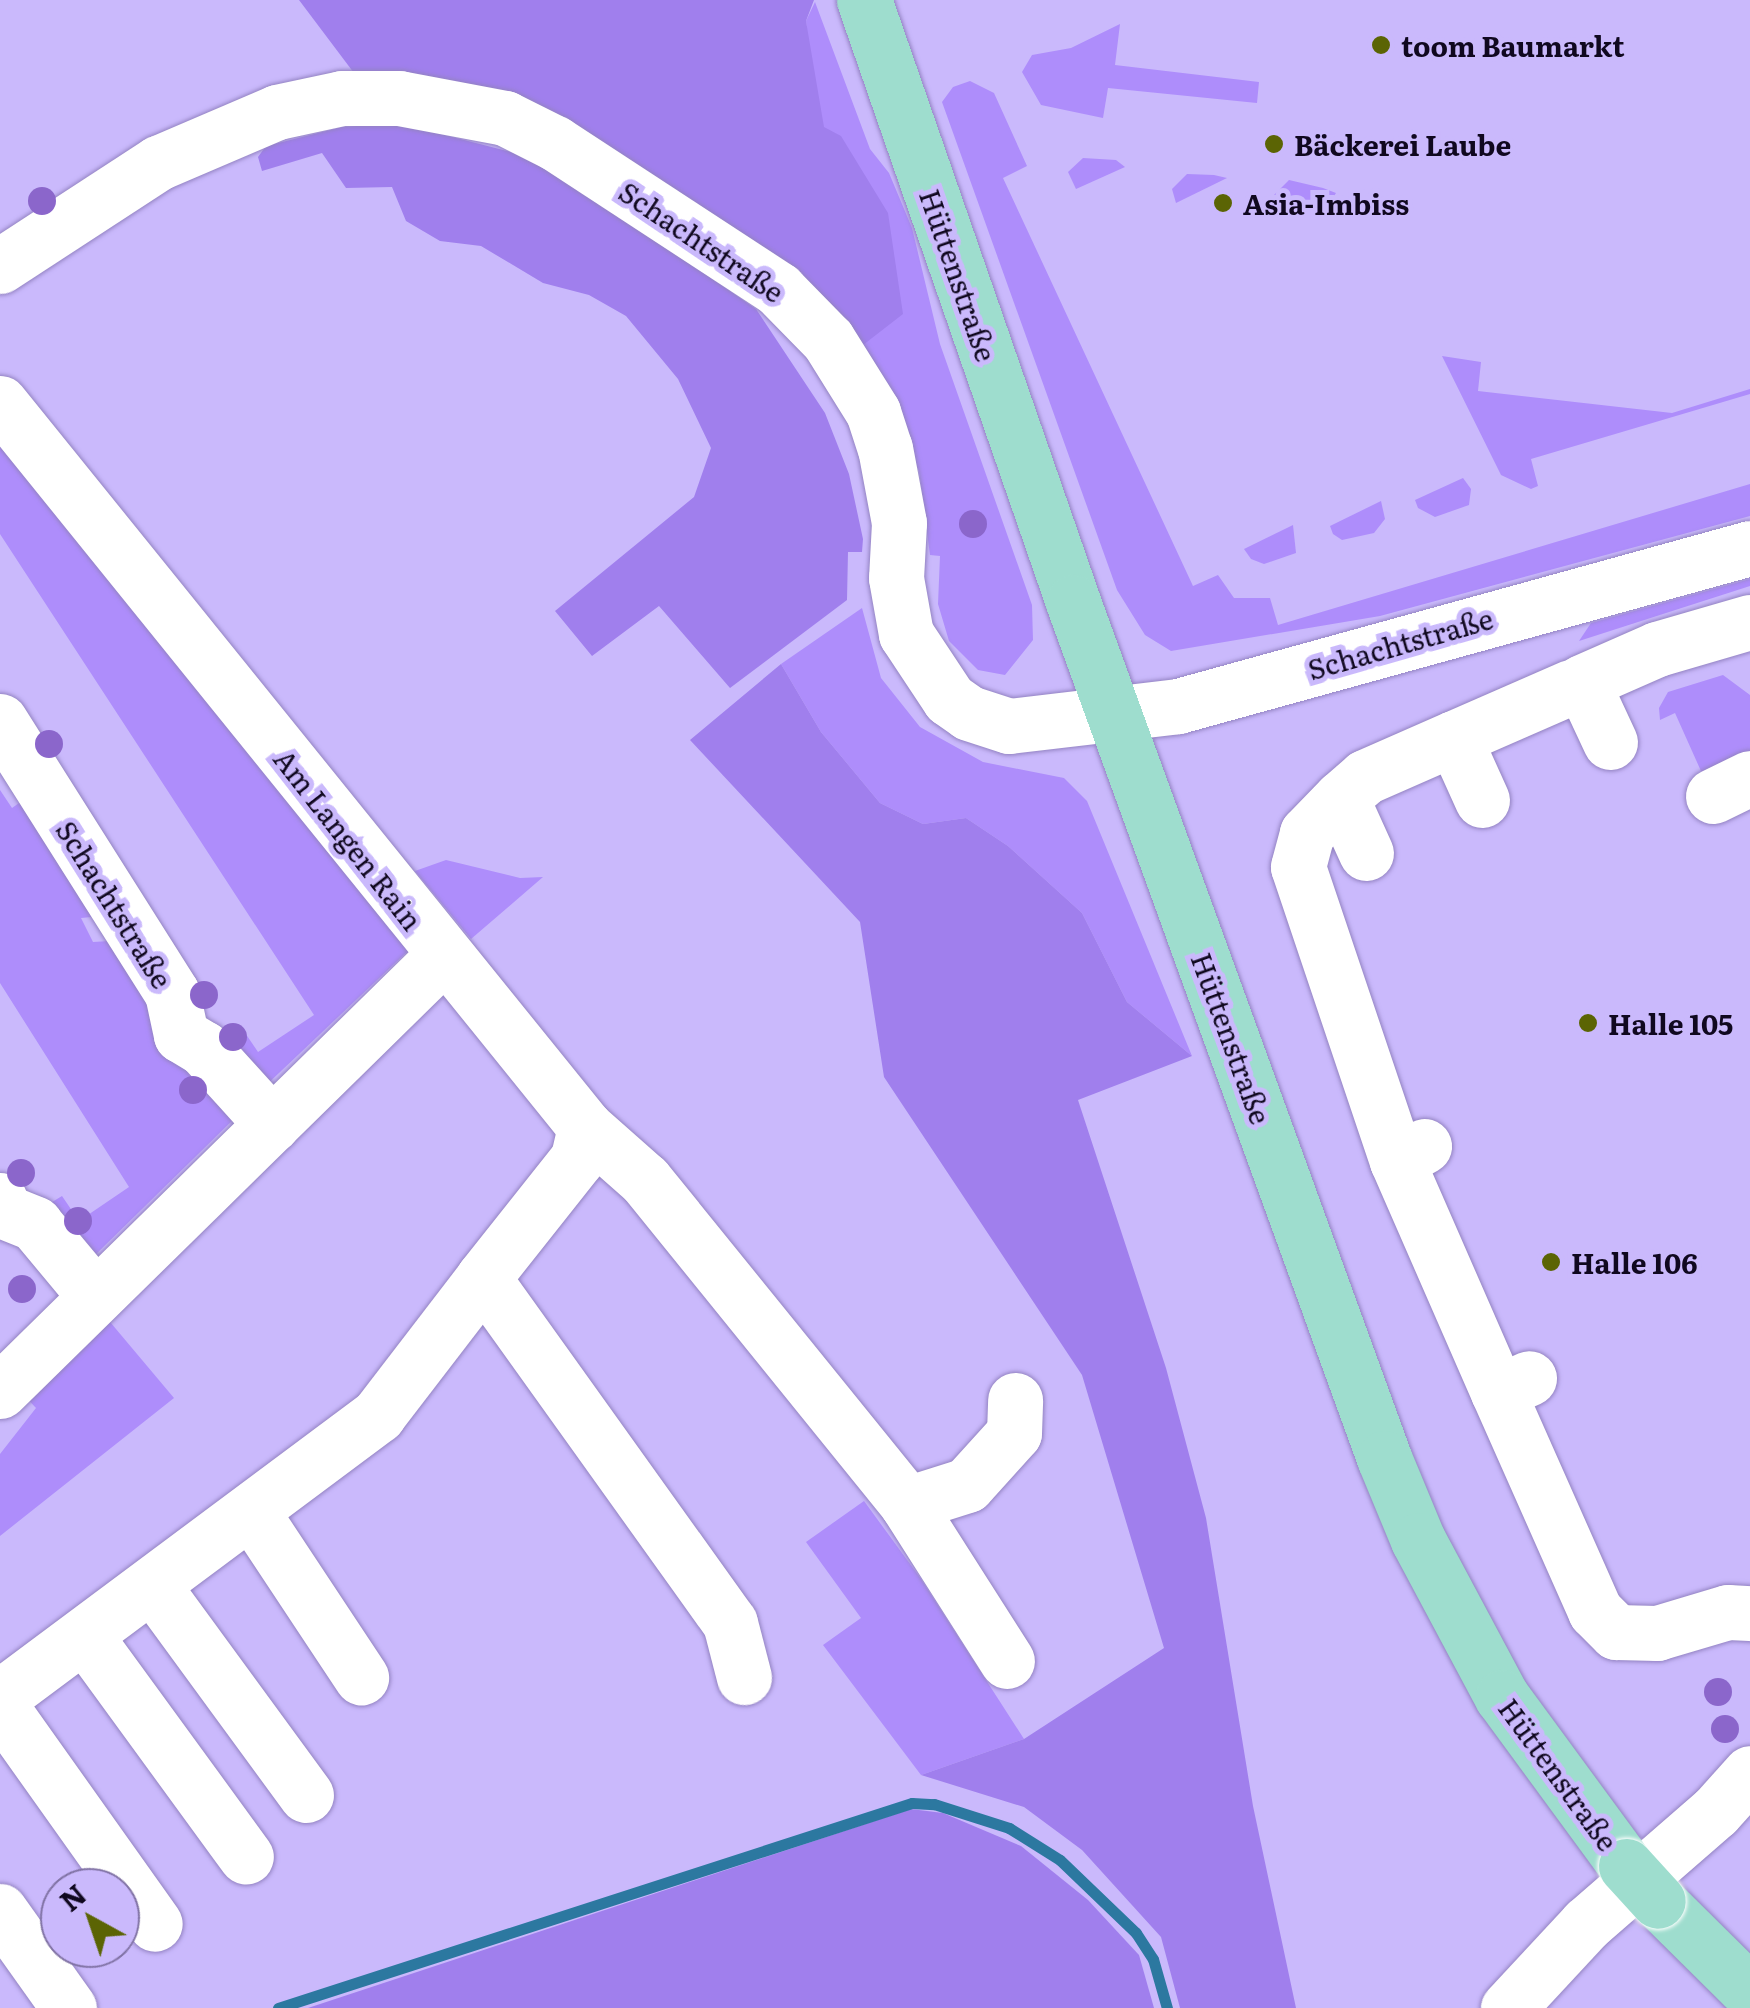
<!DOCTYPE html>
<html>
<head>
<meta charset="utf-8">
<style>
	body { margin:0 }
	#map { position:relative; width:1750px; height:2008px; overflow:hidden; background:#cab9fc; font-family:Literata,serif }
	div>[style] { position:absolute }
	.green>* { inset:0; background:#ae8dfb }
	.forest>* { inset:0; background:#a07fed }
	.stream>* { height:11px; margin:-5.5px; padding:0 5.5px; transform-origin:5.5px; border-radius:5.5px; background:#2c78a0 }
	.roads { filter:drop-shadow(0 0 2px #9383c2) drop-shadow(0 0 2px #9383c2) }
	.minor>* { height:55px; margin:-27.5px; padding:0 27.5px; transform-origin:27.5px; border-radius:27.5px; background:#fff }
	.major>* { height:55px; margin:-27.5px; padding:0 27.5px; transform-origin:27.5px; border-radius:27.5px; background:#9eddce }
	.bridges { filter:drop-shadow(0 0 2px #fff) drop-shadow(0 0 2px #fff) }
	.major-bridge>* { height:55px; margin:-27.5px; padding:0 27.5px; transform-origin:27.5px; border-radius:27.5px; background:#9eddce }
	.trees>* { width:28px; height:28px; margin:-14px; border-radius:50%; background:#8b66cb }
	.dots>* { width:28px; height:28px; translate:-50% -50%; box-sizing:border-box; border:5px solid #cab9fc; border-radius:50% }
	span { translate:-50% -50%; white-space:nowrap; text-align:center; line-height:1.15; -webkit-text-stroke:10px #cab9fc; paint-order:stroke }
	.poi-label { font-size:28px; color:#10081f; font-weight:700 }
	.left { translate:0 -50%; text-align:left }
	.street-label { font-size:28px; color:#10081f }
	.north { position:absolute; left:40px; top:1868px; width:100px; height:100px; box-sizing:border-box; background:#cab9fc; border:2px solid #8072a4; border-radius:50%; rotate:320deg; font-size:28px; font-weight:700; line-height:40px; text-align:center; color:#10081f }
	.north::after { content:''; display:block; margin:auto; width:35px; height:45px; background:#5b6404; clip-path:polygon(50% 0,100% 100%,50% 72%,0 100%) }
</style>
</head>
<body>
<div id="map">
	<div class="green">
		<i style="clip-path:polygon(815px 2px,870px 149px,889px 173px,912px 228px,940px 344px,1032px 605px,1033px 640px,1005px 675px,978px 670px,949px 641px,938px 604px,940px 556px,930px 555px,919px 471px,863px 345px,809px 53px,806px 21px)"></i>
		<i style="clip-path:polygon(1120px 24px,1115px 65px,1259px 82px,1257px 103px,1108px 88px,1103px 118px,1041px 105px,1022px 72px,1032px 55px,1071px 48px)"></i>
		<i style="clip-path:polygon(970px 81px,994px 93px,1027px 166px,1003px 178px,1193px 586px,1218px 575px,1234px 598px,1270px 598px,1278px 625px,1750px 484px,1750px 516px,1380px 616px,1171px 651px,1145px 635px,1117px 590px,942px 102px,953px 87px)"></i>
		<i style="clip-path:polygon(1083px 158px,1116px 160px,1125px 167px,1076px 189px,1068px 172px)"></i>
		<i style="clip-path:polygon(1187px 174px,1214px 175px,1227px 178px,1176px 203px,1172px 189px)"></i>
		<i style="clip-path:polygon(1289px 180px,1323px 188px,1336px 193px,1326px 208px,1309px 201px,1280px 213px,1274px 195px)"></i>
		<i style="clip-path:polygon(1442px 356px,1481px 362px,1478px 391px,1672px 413px,1750px 389px,1750px 394px,1531px 459px,1538px 486px,1531px 489px,1501px 475px)"></i>
		<i style="clip-path:polygon(0 438px,412px 947px,261px 1090px,217px 1038px,239px 1024px,258px 1052px,314px 1015px,0 534px)"></i>
		<i style="clip-path:polygon(1463px 478px,1471px 489px,1469px 505px,1435px 517px,1418px 508px,1415px 500px)"></i>
		<i style="clip-path:polygon(1381px 501px,1385px 519px,1374px 533px,1342px 540px,1333px 534px,1330px 526px)"></i>
		<i style="clip-path:polygon(1293px 525px,1296px 553px,1264px 564px,1251px 559px,1244px 549px)"></i>
		<i style="clip-path:polygon(1750px 579px,1750px 586px,1579px 641px,1591px 623px)"></i>
		<i style="clip-path:polygon(862px 608px,881px 678px,920px 727px,983px 762px,1064px 778px,1087px 801px,1192px 1056px,1127px 1002px,1082px 913px,1008px 846px,966px 818px,923px 824px,880px 803px,821px 732px,781px 664px)"></i>
		<i style="clip-path:polygon(1723px 675px,1750px 695px,1750px 757px,1705px 780px,1675px 713px,1660px 720px,1659px 708px,1668px 692px)"></i>
		<i style="clip-path:polygon(0 790px,12px 808px,33px 793px,112px 915px,81px 918px,93px 942px,127px 940px,240px 1113px,88px 1262px,39px 1210px,62px 1196px,79px 1221px,129px 1187px,0 983px)"></i>
		<i style="clip-path:polygon(446px 860px,520px 878px,543px 877px,471px 939px,415px 871px)"></i>
		<i style="clip-path:polygon(100px 1310px,174px 1398px,0 1536px,0 1454px,36px 1408px,20px 1391px)"></i>
		<i style="clip-path:polygon(864px 1501px,921px 1579px,1024px 1739px,921px 1775px,823px 1645px,861px 1618px,806px 1542px)"></i>
	</div>
	<div class="forest">
		<i style="clip-path:polygon(299px 0,814px 0,806px 21px,824px 127px,841px 136px,888px 213px,903px 314px,863px 345px,788px 278px,360px 81px)"></i>
		<i style="clip-path:polygon(398px 123px,527px 156px,604px 204px,756px 309px,825px 413px,849px 474px,863px 539px,862px 552px,848px 552px,847px 600px,730px 688px,659px 606px,592px 656px,555px 611px,694px 497px,711px 448px,678px 379px,626px 316px,589px 295px,543px 283px,481px 246px,440px 241px,406px 221px,392px 187px,346px 188px,322px 153px,262px 171px,258px 157px,266px 146px,342px 127px)"></i>
		<i style="clip-path:polygon(781px 664px,821px 732px,880px 803px,923px 824px,966px 818px,1008px 846px,1082px 913px,1127px 1002px,1192px 1056px,1078px 1100px,1166px 1368px,1206px 1518px,1253px 1806px,1296px 2008px,1180px 2008px,1161px 1937px,1082px 1850px,1024px 1807px,921px 1775px,1024px 1739px,1164px 1648px,1082px 1375px,884px 1077px,860px 922px,690px 740px)"></i>
		<i style="clip-path:polygon(911px 1809px,943px 1813px,1021px 1846px,1088px 1900px,1139px 1955px,1154px 2008px,308px 2008px)"></i>
	</div>
	<div class="stream">
		<i style="left:278px;top:2008px;width:666px;rotate:-17.92deg"></i>
		<i style="left:912px;top:1803px;width:22px;rotate:3deg"></i>
		<i style="left:934px;top:1804px;width:79px;rotate:17.7deg"></i>
		<i style="left:1009px;top:1828px;width:60px;rotate:32.1deg"></i>
		<i style="left:1060px;top:1860px;width:105px;rotate:43.8deg"></i>
		<i style="left:1136px;top:1933px;width:31px;rotate:57deg"></i>
		<i style="left:1153px;top:1959px;width:51px;rotate:74.1deg"></i>
	</div>
	<div class="roads">
		<div class="minor">
			<i style="left:0;top:266px;width:189px;rotate:-33.1deg"></i>
			<i style="left:158px;top:163px;width:129px;rotate:-23.2deg"></i>
			<i style="left:277px;top:112px;width:66px;rotate:-12.2deg"></i>
			<i style="left:342px;top:98px;width:57px"></i>
			<i style="left:399px;top:98px;width:108px;rotate:10.7deg"></i>
			<i style="left:505px;top:118px;width:56px;rotate:26.6deg"></i>
			<i style="left:555px;top:143px;width:267px;rotate:33.2deg"></i>
			<i style="left:778px;top:289px;width:71px;rotate:45.6deg"></i>
			<i style="left:828px;top:340px;width:85px;rotate:58deg"></i>
			<i style="left:873px;top:412px;width:38px;rotate:72deg"></i>
			<i style="left:885px;top:448px;width:76px;rotate:79.4deg"></i>
			<i style="left:899px;top:523px;width:55px;rotate:93.1deg"></i>
			<i style="left:896px;top:578px;width:57px;rotate:79.9deg"></i>
			<i style="left:906px;top:634px;width:78px;rotate:56.5deg"></i>
			<i style="left:949px;top:699px;width:24px;rotate:35deg"></i>
			<i style="left:969px;top:713px;width:42px;rotate:18deg"></i>
			<i style="left:1009px;top:726px;width:170px;rotate:-6.7deg"></i>
			<i style="left:1178px;top:706px;width:593px;rotate:-15.44deg"></i>
			<i style="left:0;top:403px;width:931px;rotate:51.06deg"></i>
			<i style="left:585px;top:1127px;width:32px;rotate:103deg"></i>
			<i style="left:578px;top:1158px;width:153px;rotate:128.4deg"></i>
			<i style="left:483px;top:1278px;width:424px;rotate:54.4deg"></i>
			<i style="left:730px;top:1623px;width:56px;rotate:75.5deg"></i>
			<i style="left:0;top:721px;width:322px;rotate:57.7deg"></i>
			<i style="left:172px;top:993px;width:43px;rotate:77.9deg"></i>
			<i style="left:181px;top:1035px;width:26px;rotate:31deg"></i>
			<i style="left:203px;top:1048px;width:103px;rotate:47.8deg"></i>
			<i style="left:1610px;top:742px;width:66px;rotate:-115deg"></i>
			<i style="left:1582px;top:682px;width:82px;rotate:-23.7deg"></i>
			<i style="left:1657px;top:649px;width:97px;rotate:-16.2deg"></i>
			<i style="left:1713px;top:796px;width:41px;rotate:-25.9deg"></i>
			<i style="left:1341px;top:798px;width:49px;rotate:134.2deg"></i>
			<i style="left:1307px;top:833px;width:35px;rotate:105deg"></i>
			<i style="left:1298px;top:867px;width:310px;rotate:71.4deg"></i>
			<i style="left:1397px;top:1161px;width:31px;rotate:-29deg"></i>
			<i style="left:1482px;top:800px;width:68px;rotate:-114.3deg"></i>
			<i style="left:1454px;top:738px;width:128px;rotate:-23.6deg"></i>
			<i style="left:1366px;top:853px;width:60px;rotate:-114.4deg"></i>
			<i style="left:1341px;top:798px;width:32px;rotate:-41deg"></i>
			<i style="left:1365px;top:777px;width:97px;rotate:-23.7deg"></i>
			<i style="left:585px;top:1127px;width:80px;rotate:41.5deg"></i>
			<i style="left:645px;top:1180px;width:417px;rotate:51deg"></i>
			<i style="left:907px;top:1504px;width:186px;rotate:57.5deg"></i>
			<i style="left:1397px;top:1161px;width:252px;rotate:66.4deg"></i>
			<i style="left:1498px;top:1392px;width:34px;rotate:-24deg"></i>
			<i style="left:0;top:1200px;width:10px;rotate:84deg"></i>
			<i style="left:1px;top:1210px;width:37px;rotate:22deg"></i>
			<i style="left:35px;top:1224px;width:94px;rotate:50.2deg"></i>
			<i style="left:0;top:1391px;width:619px;rotate:-44.48deg"></i>
			<i style="left:1498px;top:1392px;width:240px;rotate:66.1deg"></i>
			<i style="left:1595px;top:1611px;width:30px;rotate:45deg"></i>
			<i style="left:1616px;top:1632px;width:41px;rotate:1.4deg"></i>
			<i style="left:1657px;top:1633px;width:74px;rotate:-16.5deg"></i>
			<i style="left:1728px;top:1612px;width:22px;rotate:3deg"></i>
			<i style="left:907px;top:1504px;width:63px;rotate:-17.6deg"></i>
			<i style="left:967px;top:1485px;width:70px;rotate:-47.9deg"></i>
			<i style="left:1014px;top:1433px;width:33px;rotate:-88deg"></i>
			<i style="left:253px;top:1514px;width:196px;rotate:56.5deg"></i>
			<i style="left:153px;top:1586px;width:259px;rotate:53.8deg"></i>
			<i style="left:85px;top:1636px;width:273px;rotate:53.9deg"></i>
			<i style="left:0;top:1697px;width:472px;rotate:-36.7deg"></i>
			<i style="left:378px;top:1415px;width:173px;rotate:-52.5deg"></i>
			<i style="left:0;top:1706px;width:267px;rotate:54.6deg"></i>
			<i style="left:0;top:1911px;width:119px;rotate:54.6deg"></i>
			<i style="left:1508px;top:2008px;width:115px;rotate:-47.1deg"></i>
			<i style="left:1586px;top:1924px;width:171px;rotate:-41deg"></i>
			<i style="left:1715px;top:1812px;width:52px;rotate:-48.1deg"></i>
		</div>
		<div class="major">
			<i style="left:864px;top:0;width:637px;rotate:70.85deg"></i>
			<i style="left:1073px;top:602px;width:911px;rotate:70.03deg"></i>
			<i style="left:1384px;top:1458px;width:89px;rotate:67.5deg"></i>
			<i style="left:1418px;top:1540px;width:178px;rotate:61.9deg"></i>
			<i style="left:1502px;top:1697px;width:210px;rotate:53.7deg"></i>
			<i style="left:1658px;top:1901px;width:129px;rotate:44.7deg"></i>
		</div>
	</div>
	<div class="bridges">
		<div class="major-bridge">
			<i style="left:1626px;top:1866px;width:47px;rotate:47.6deg"></i>
		</div>
	</div>
	<div class="trees">
		<i style="left:42px;top:201px"></i>
		<i style="left:973px;top:524px"></i>
		<i style="left:49px;top:744px"></i>
		<i style="left:204px;top:995px"></i>
		<i style="left:233px;top:1037px"></i>
		<i style="left:193px;top:1090px"></i>
		<i style="left:21px;top:1173px"></i>
		<i style="left:78px;top:1221px"></i>
		<i style="left:22px;top:1289px"></i>
		<i style="left:1718px;top:1692px"></i>
		<i style="left:1725px;top:1729px"></i>
	</div>
	<div class="dots">
		<i style="left:1381px;top:45px;background:#5b6404"></i>
		<i style="left:1274px;top:144px;background:#5b6404"></i>
		<i style="left:1223px;top:203px;background:#5b6404"></i>
		<i style="left:1588px;top:1023px;background:#5b6404"></i>
		<i style="left:1551px;top:1262px;background:#5b6404"></i>
	</div>
	<div class="poi-label">
		<span class="left" style="left:1401px;top:45px">toom Baumarkt</span>
		<span class="left" style="left:1294px;top:144px">Bäckerei Laube</span>
		<span class="left" style="left:1243px;top:203px">Asia-Imbiss</span>
		<span class="left" style="left:1608px;top:1023px">Halle 105</span>
		<span class="left" style="left:1571px;top:1262px">Halle 106</span>
	</div>
	<div class="street-label">
		<span style="left:702px;top:241px;rotate:34deg">Schachtstraße</span>
		<span style="left:959px;top:275px;rotate:71deg">Hüttenstraße</span>
		<span style="left:1400px;top:643px;rotate:-16deg">Schachtstraße</span>
		<span style="left:349px;top:839px;rotate:52deg">Am Langen Rain</span>
		<span style="left:115px;top:904px;rotate:58deg">Schachtstraße</span>
		<span style="left:1232px;top:1038px;rotate:70deg">Hüttenstraße</span>
		<span style="left:1559px;top:1774px;rotate:54deg">Hüttenstraße</span>
	</div>
	<div class="north">N</div>
</div>
</body>
</html>
